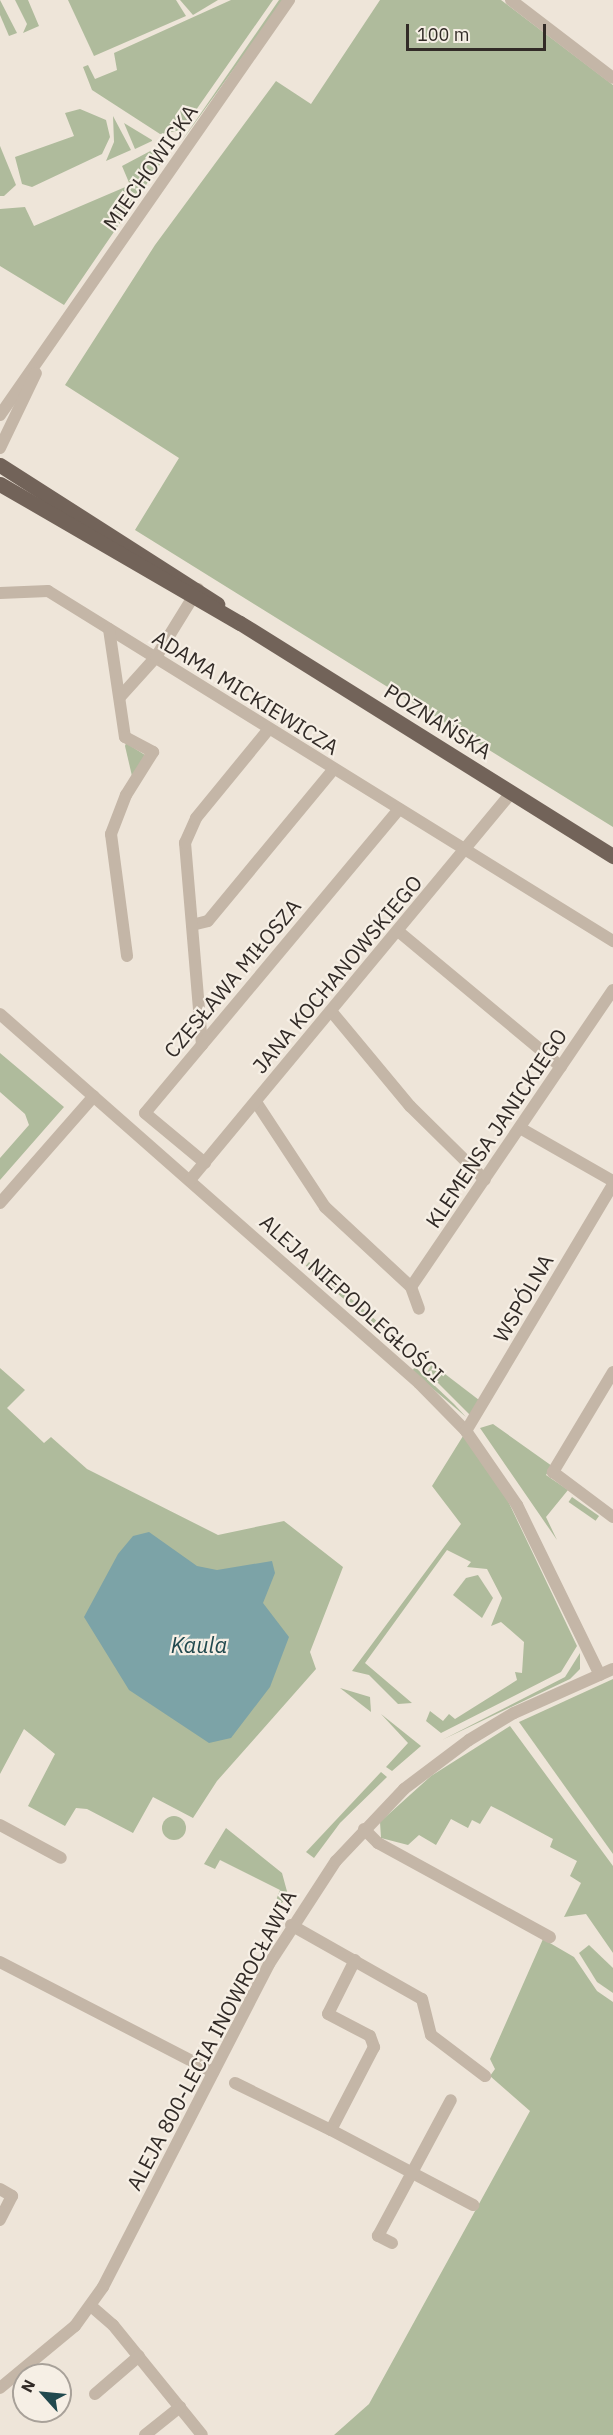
<!DOCTYPE html>
<html>
<head>
<meta charset="utf-8">
<style>
	body { margin:0 }
	#map { position:relative; width:613px; height:2435px; overflow:hidden; background:#eee5d9; font-family:"IBM Plex Sans",sans-serif }
	div>[style] { position:absolute }
	.green>* { inset:0; background:#afbb9c; transform-origin:0 0 }
	.round { border-radius:50% }
	.water>* { inset:0; background:#7ca3a7 }
	.minor>* { height:12px; margin:-6px; padding:0 6px; transform-origin:6px; border-radius:6px; background:#c4b6a7 }
	.major>* { height:15px; margin:-7.5px; padding:0 7.5px; transform-origin:7.5px; border-radius:7.5px; background:#726359 }
	span { translate:-50% -50%; white-space:nowrap; text-align:center; line-height:1.15; -webkit-text-stroke:4.5px #f6efe5; paint-order:stroke }
	.street-label { font-size:21px; color:#322b27 }
	.water-label { font-size:22px; color:#21494e; font-style:italic }
	.north { position:absolute; left:12px; top:2363px; width:60px; height:60px; box-sizing:border-box; background:#f6efe5; border:2px solid #a8a199; border-radius:50%; rotate:297deg; font-size:16px; font-weight:700; line-height:24px; text-align:center; color:#322b27 }
	.north::after { content:''; display:block; margin:auto; width:21px; height:27px; background:#21494e; clip-path:polygon(50% 0,100% 100%,50% 72%,0 100%) }
	.scale { position:absolute; left:406px; top:24px; width:140px; height:27px; box-sizing:border-box; border:3px solid #322b27; border-top:0; padding-left:8px; font-size:18px; line-height:21px; white-space:nowrap; color:#322b27; -webkit-text-stroke:4px #f6efe5; paint-order:stroke }
</style>
</head>
<body>
<div id="map">
	<div class="green">
		<i style="clip-path:polygon(0 0,17px 33px,9px 36px,0 15px)"></i>
		<i style="clip-path:polygon(15px 0,28px 0,39px 26px,23px 33px,27px 24px)"></i>
		<i style="clip-path:polygon(68px 0,176px 0,186px 16px,94px 56px)"></i>
		<i style="clip-path:polygon(180px 0,218px 0,193px 15px)"></i>
		<i style="clip-path:polygon(231px 0,273px 0,182px 130px,160px 134px,92px 90px,83px 67px,88px 65px,95px 79px,117px 70px,114px 53px)"></i>
		<i style="clip-path:polygon(279px 0,284px 0,181px 142px)"></i>
		<i style="clip-path:polygon(380px 0,501px 0,613px 85px,613px 827px,135px 530px,179px 458px,65px 385px,155px 245px,276px 81px,311px 104px)"></i>
		<i style="clip-path:polygon(80px 109px,106px 120px,110px 137px,102px 154px,32px 187px,22px 184px,15px 157px,74px 136px,65px 113px)"></i>
		<i style="clip-path:polygon(113px 116px,131px 150px,106px 161px,114px 142px)"></i>
		<i style="clip-path:polygon(124px 123px,152px 140px,152px 141px,135px 149px)"></i>
		<i style="clip-path:polygon(0 146px,16px 185px,4px 196px,0 196px)"></i>
		<i style="clip-path:polygon(156px 148px,162px 151px,163px 160px,64px 305px,0 266px,0 209px,25px 207px,34px 226px,130px 185px,122px 166px)"></i>
		<i style="clip-path:polygon(126px 743px,145px 755px,132px 776px,125px 746px)"></i>
		<i style="clip-path:polygon(0 1053px,64px 1107px,0 1180px,0 1158px,29px 1125px,25px 1114px,0 1092px)"></i>
		<i style="left:309px;top:1262px;width:89px;height:5px;rotate:41deg"></i>
		<i style="clip-path:polygon(432px 1364px,479px 1400px,470px 1415px,427px 1372px)"></i>
		<i style="clip-path:polygon(415px 1367px,454px 1404px,466px 1417px,412px 1371px)"></i>
		<i style="clip-path:polygon(0 1368px,25px 1390px,7px 1408px,44px 1443px,51px 1437px,87px 1469px,218px 1535px,284px 1521px,343px 1567px,310px 1652px,316px 1669px,217px 1781px,193px 1818px,153px 1797px,133px 1833px,87px 1809px,76px 1808px,65px 1826px,28px 1806px,55px 1754px,24px 1729px,0 1774px)"></i>
		<i style="clip-path:polygon(493px 1424px,552px 1466px,546px 1475px,568px 1490px,546px 1517px,557px 1540px,480px 1428px)"></i>
		<i style="clip-path:polygon(463px 1436px,507px 1499px,577px 1646px,561px 1672px,441px 1733px,426px 1721px,430px 1711px,443px 1721px,449px 1714px,455px 1719px,517px 1680px,515px 1672px,522px 1673px,524px 1642px,501px 1622px,491px 1626px,502px 1598px,487px 1569px,467px 1567px,471px 1562px,447px 1550px,365px 1663px,412px 1703px,398px 1704px,369px 1675px,352px 1671px,461px 1524px,432px 1486px)"></i>
		<i style="left:572px;top:1497px;width:33px;height:6px;rotate:35deg"></i>
		<i style="clip-path:polygon(478px 1575px,493px 1598px,482px 1618px,453px 1595px,466px 1578px)"></i>
		<i style="clip-path:polygon(580px 1653px,580px 1669px,570px 1679px,442px 1740px,565px 1677px)"></i>
		<i style="clip-path:polygon(613px 1679px,613px 1854px,519px 1722px)"></i>
		<i style="clip-path:polygon(340px 1688px,370px 1697px,371px 1712px)"></i>
		<i style="clip-path:polygon(381px 1714px,421px 1746px,392px 1771px,386px 1767px,408px 1743px)"></i>
		<i style="clip-path:polygon(510px 1726px,613px 1866px,613px 1953px,586px 1914px,564px 1917px,581px 1883px,570px 1876px,577px 1861px,550px 1847px,553px 1839px,503px 1812px,491px 1806px,480px 1824px,472px 1820px,468px 1828px,451px 1819px,436px 1845px,419px 1835px,408px 1845px,381px 1838px,380px 1822px,431px 1776px)"></i>
		<i style="clip-path:polygon(381px 1772px,387px 1777px,340px 1823px,314px 1858px,306px 1852px)"></i>
		<i class="round" style="left:162px;top:1816px;width:24px;height:24px"></i>
		<i style="clip-path:polygon(226px 1828px,282px 1873px,288px 1895px,282px 1903px,276px 1900px,280px 1890px,220px 1860px,215px 1869px,204px 1864px)"></i>
		<i style="clip-path:polygon(543px 1939px,574px 1957px,597px 1991px,613px 2002px,613px 2435px,334px 2435px,369px 2404px,530px 2111px,490px 2076px,495px 2069px,490px 2059px)"></i>
		<i style="clip-path:polygon(589px 1945px,613px 1968px,613px 1993px,597px 1982px,579px 1953px)"></i>
	</div>
	<div class="water">
		<i style="clip-path:polygon(149px 1532px,197px 1566px,217px 1570px,272px 1561px,275px 1573px,263px 1603px,289px 1637px,270px 1687px,231px 1738px,209px 1743px,129px 1690px,84px 1617px,118px 1554px,133px 1536px)"></i>
	</div>
	<div class="minor">
		<i style="left:511px;top:0;width:128px;rotate:37.4deg"></i>
		<i style="left:0;top:415px;width:506px;rotate:-55.15deg"></i>
		<i style="left:0;top:448px;width:83px;rotate:-64.4deg"></i>
		<i style="left:0;top:593px;width:48px;rotate:-2.4deg"></i>
		<i style="left:48px;top:591px;width:665px;rotate:31.78deg"></i>
		<i style="left:109px;top:629px;width:109px;rotate:81.6deg"></i>
		<i style="left:125px;top:737px;width:32px;rotate:28deg"></i>
		<i style="left:153px;top:752px;width:51px;rotate:122.1deg"></i>
		<i style="left:126px;top:795px;width:42px;rotate:111deg"></i>
		<i style="left:111px;top:834px;width:123px;rotate:82.5deg"></i>
		<i style="left:120px;top:697px;width:54px;rotate:-48deg"></i>
		<i style="left:156px;top:657px;width:80px;rotate:-58.3deg"></i>
		<i style="left:192px;top:925px;width:16px;rotate:-14deg"></i>
		<i style="left:208px;top:921px;width:196px;rotate:-50.4deg"></i>
		<i style="left:398px;top:931px;width:212px;rotate:39.8deg"></i>
		<i style="left:331px;top:1011px;width:124px;rotate:50.3deg"></i>
		<i style="left:410px;top:1106px;width:105px;rotate:44.6deg"></i>
		<i style="left:0;top:1014px;width:558px;rotate:41.37deg"></i>
		<i style="left:419px;top:1383px;width:67px;rotate:45.6deg"></i>
		<i style="left:466px;top:1431px;width:90px;rotate:55.4deg"></i>
		<i style="left:517px;top:1505px;width:189px;rotate:64deg"></i>
		<i style="left:202px;top:1045px;width:203px;rotate:-94.8deg"></i>
		<i style="left:185px;top:843px;width:27px;rotate:-66deg"></i>
		<i style="left:196px;top:818px;width:114px;rotate:-50.7deg"></i>
		<i style="left:256px;top:1102px;width:126px;rotate:56.7deg"></i>
		<i style="left:325px;top:1207px;width:117px;rotate:42.9deg"></i>
		<i style="left:411px;top:1287px;width:23px;rotate:70deg"></i>
		<i style="left:520px;top:1128px;width:107px;rotate:29.7deg"></i>
		<i style="left:205px;top:1163px;width:78px;rotate:-140.2deg"></i>
		<i style="left:145px;top:1113px;width:396px;rotate:-50.1deg"></i>
		<i style="left:190px;top:1180px;width:504px;rotate:-50.31deg"></i>
		<i style="left:0;top:1203px;width:142px;rotate:-48.7deg"></i>
		<i style="left:411px;top:1287px;width:359px;rotate:-55.8deg"></i>
		<i style="left:613px;top:1372px;width:117px;rotate:121deg"></i>
		<i style="left:553px;top:1472px;width:75px;rotate:36.9deg"></i>
		<i style="left:466px;top:1431px;width:287px;rotate:-59.2deg"></i>
		<i style="left:0;top:1825px;width:69px;rotate:28.4deg"></i>
		<i style="left:364px;top:1829px;width:20px;rotate:45deg"></i>
		<i style="left:378px;top:1843px;width:196px;rotate:28.7deg"></i>
		<i style="left:291px;top:1925px;width:150px;rotate:29.5deg"></i>
		<i style="left:422px;top:1999px;width:37px;rotate:76deg"></i>
		<i style="left:431px;top:2035px;width:68px;rotate:37.2deg"></i>
		<i style="left:355px;top:1960px;width:60px;rotate:116.6deg"></i>
		<i style="left:328px;top:2014px;width:47px;rotate:27.6deg"></i>
		<i style="left:370px;top:2036px;width:12px;rotate:70deg"></i>
		<i style="left:374px;top:2047px;width:93px;rotate:117.4deg"></i>
		<i style="left:331px;top:2130px;width:161px;rotate:27.8deg"></i>
		<i style="left:0;top:1962px;width:240px;rotate:27.3deg"></i>
		<i style="left:235px;top:2083px;width:107px;rotate:26.1deg"></i>
		<i style="left:0;top:2189px;width:14px;rotate:30deg"></i>
		<i style="left:12px;top:2196px;width:27px;rotate:117deg"></i>
		<i style="left:392px;top:2243px;width:16px;rotate:-153deg"></i>
		<i style="left:378px;top:2236px;width:154px;rotate:-61.8deg"></i>
		<i style="left:91px;top:2306px;width:29px;rotate:41deg"></i>
		<i style="left:113px;top:2325px;width:141px;rotate:51deg"></i>
		<i style="left:0;top:2388px;width:97px;rotate:-39.6deg"></i>
		<i style="left:75px;top:2326px;width:48px;rotate:-54.3deg"></i>
		<i style="left:103px;top:2287px;width:363px;rotate:-62.8deg"></i>
		<i style="left:269px;top:1964px;width:123px;rotate:-57deg"></i>
		<i style="left:336px;top:1861px;width:99px;rotate:-46.6deg"></i>
		<i style="left:404px;top:1789px;width:81px;rotate:-37deg"></i>
		<i style="left:469px;top:1740px;width:52px;rotate:-31deg"></i>
		<i style="left:514px;top:1713px;width:108px;rotate:-24deg"></i>
		<i style="left:95px;top:2394px;width:58px;rotate:-40.8deg"></i>
		<i style="left:145px;top:2435px;width:45px;rotate:-38.7deg"></i>
	</div>
	<div class="major">
		<i style="left:0;top:465px;width:258px;rotate:32.6deg"></i>
		<i style="left:0;top:484px;width:277px;rotate:30.1deg"></i>
		<i style="left:240px;top:623px;width:440px;rotate:32deg"></i>
	</div>
	<div class="street-label">
		<span style="left:150px;top:167px;rotate:-55deg">MIECHOWICKA</span>
		<span style="left:246px;top:692px;rotate:32deg">ADAMA MICKIEWICZA</span>
		<span style="left:438px;top:721px;rotate:32deg">POZNAŃSKA</span>
		<span style="left:337px;top:974px;rotate:-50deg">JANA KOCHANOWSKIEGO</span>
		<span style="left:232px;top:978px;rotate:-50deg">CZESŁAWA MIŁOSZA</span>
		<span style="left:496px;top:1128px;rotate:-56deg">KLEMENSA JANICKIEGO</span>
		<span style="left:352px;top:1298px;rotate:42deg">ALEJA NIEPODLEGŁOŚCI</span>
		<span style="left:523px;top:1298px;rotate:-60deg">WSPÓLNA</span>
		<span style="left:211px;top:2040px;rotate:-62deg">ALEJA 800-LECIA INOWROCŁAWIA</span>
	</div>
	<div class="water-label">
		<span style="left:199px;top:1645px">Kaula</span>
	</div>
	<div class="north">N</div>
	<div class="scale">100 m</div>
</div>
</body>
</html>
